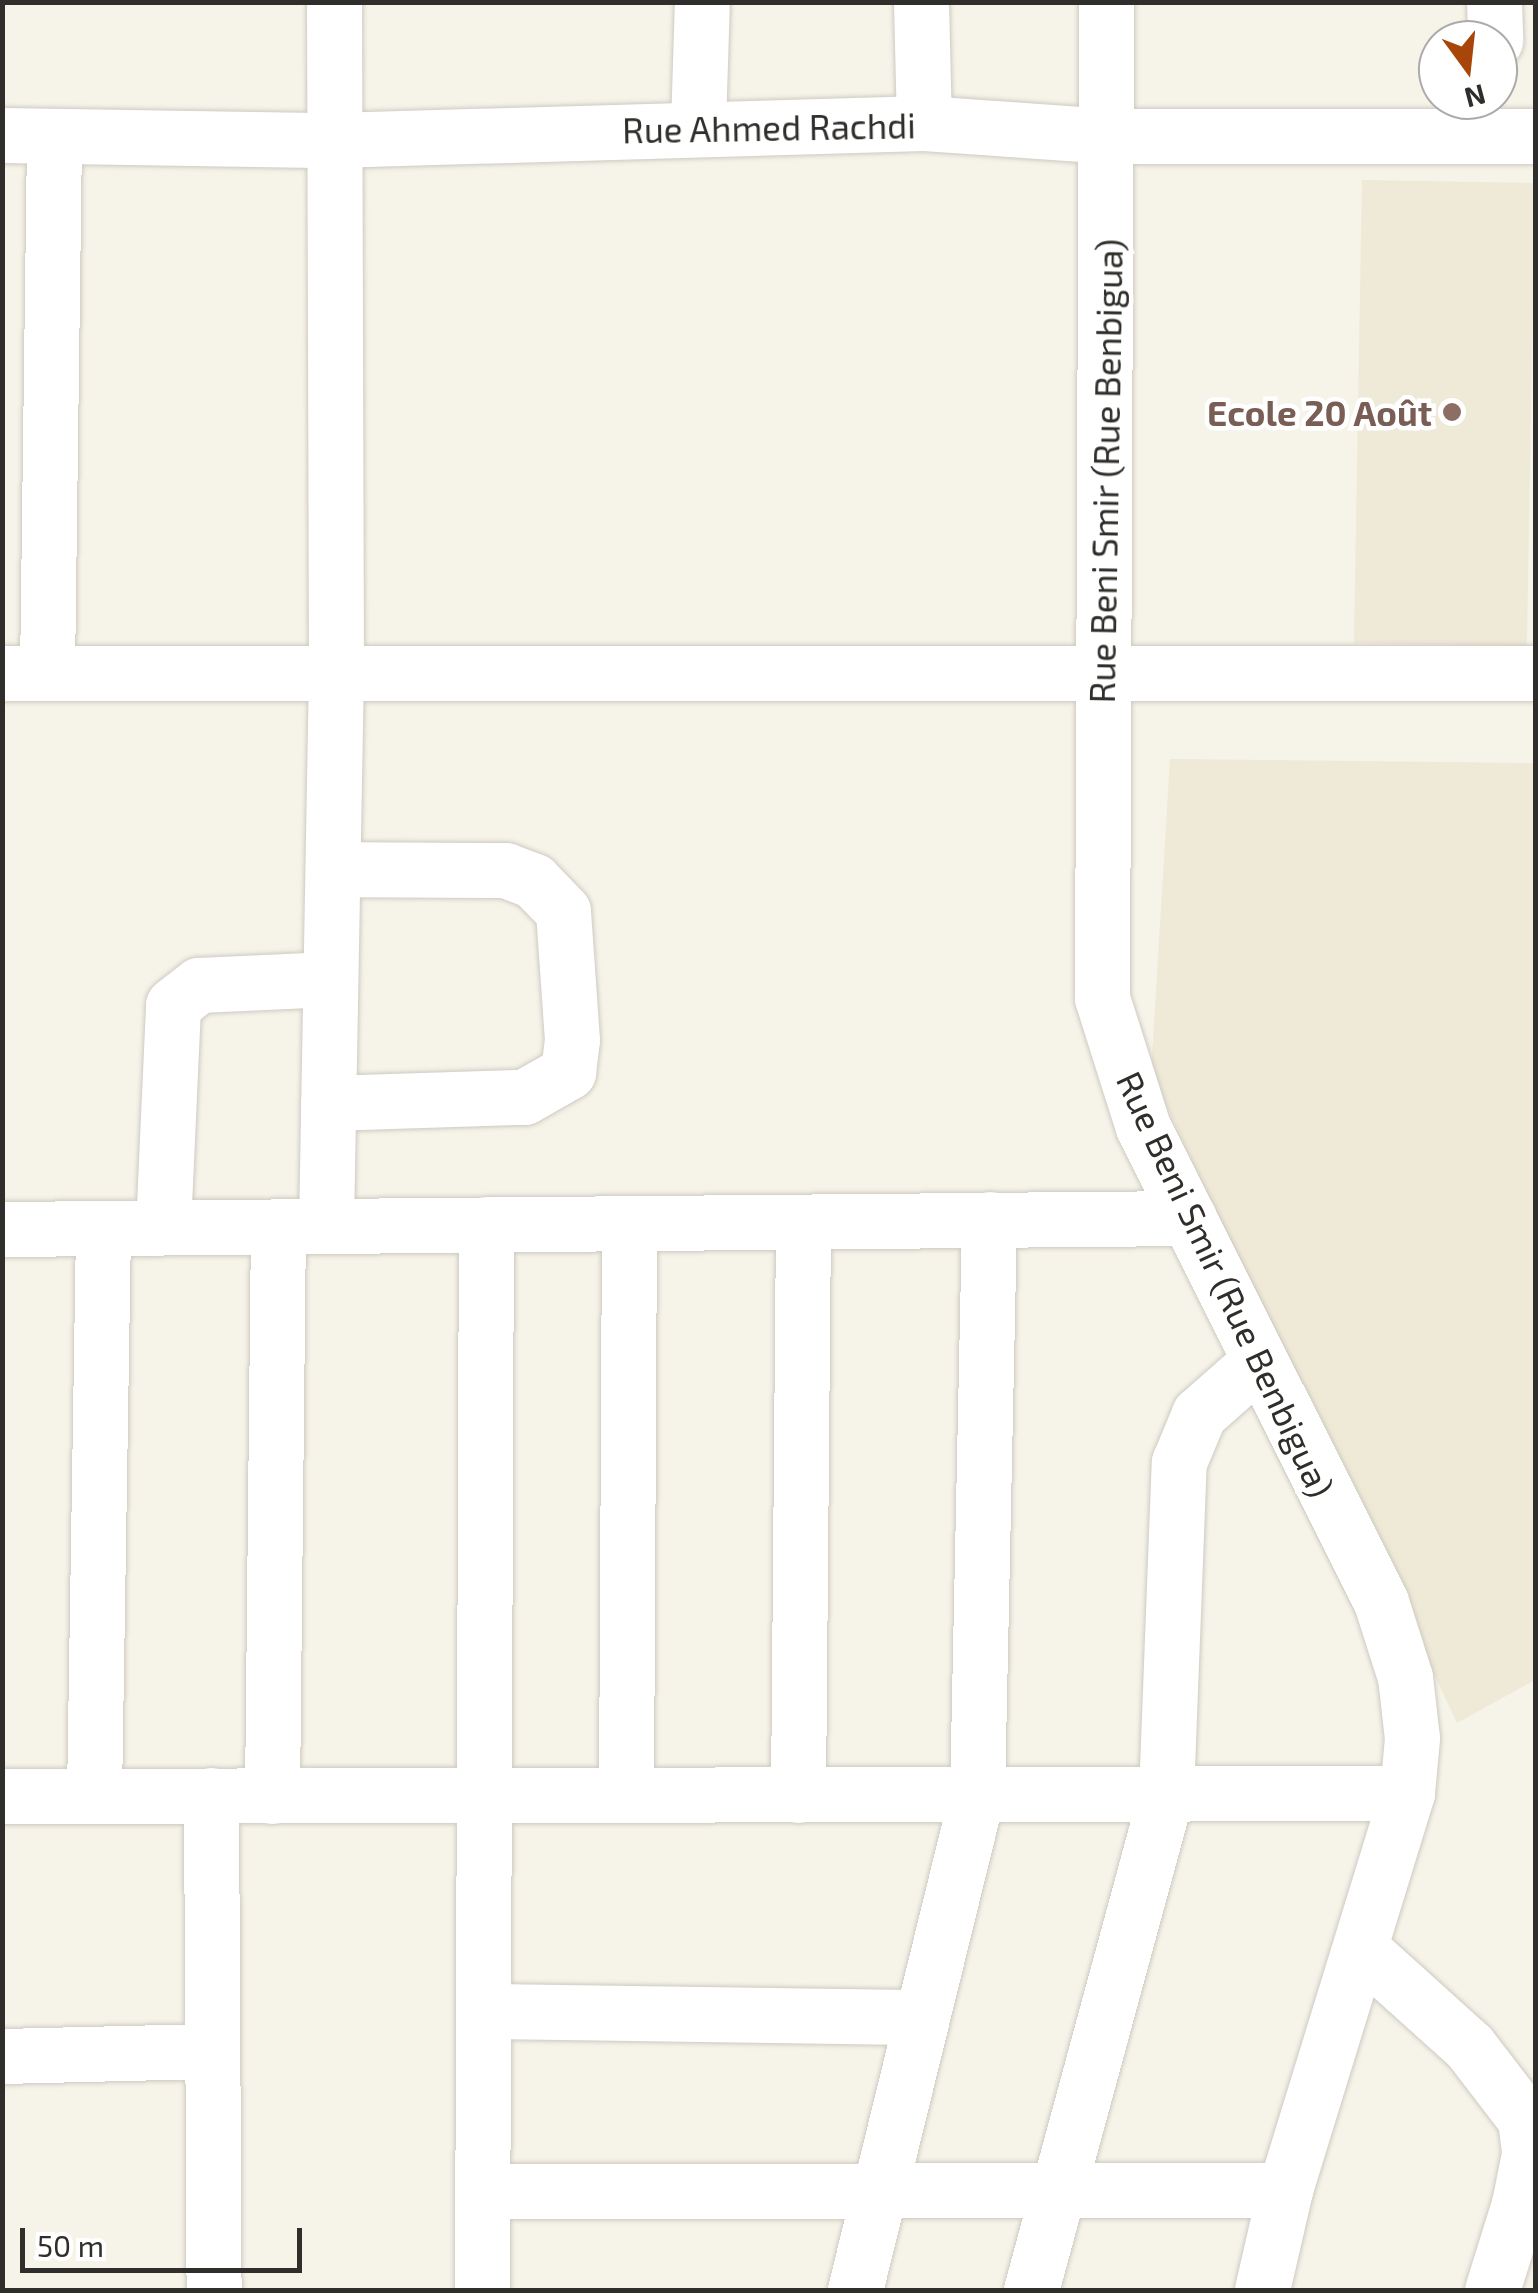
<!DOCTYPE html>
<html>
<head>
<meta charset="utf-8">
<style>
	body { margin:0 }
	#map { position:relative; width:1538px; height:2293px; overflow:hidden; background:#f6f3e9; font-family:"Exo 2",sans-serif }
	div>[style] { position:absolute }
	.built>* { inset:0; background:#efe9d8; transform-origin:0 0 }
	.roads { filter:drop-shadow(0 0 2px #cecac1) drop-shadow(0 0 2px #cecac1) }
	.minor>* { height:55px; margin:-27.5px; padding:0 27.5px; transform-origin:27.5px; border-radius:27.5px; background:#fff }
	.dots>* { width:28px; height:28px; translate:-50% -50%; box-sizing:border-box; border:5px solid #fff; border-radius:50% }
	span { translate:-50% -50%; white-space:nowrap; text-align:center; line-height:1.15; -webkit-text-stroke:9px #fff; paint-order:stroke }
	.street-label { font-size:35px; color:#2f2e2a }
	.education-label { font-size:35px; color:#785e54; font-weight:700 }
	.right { translate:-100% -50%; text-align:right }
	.frame { position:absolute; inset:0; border:5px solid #2f2e2a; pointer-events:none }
	.north { position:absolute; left:1418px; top:20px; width:100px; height:100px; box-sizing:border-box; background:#fff; border:2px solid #acabaa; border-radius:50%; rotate:165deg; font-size:28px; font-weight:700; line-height:40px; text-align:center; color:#2f2e2a }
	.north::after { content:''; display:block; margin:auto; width:35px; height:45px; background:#a84508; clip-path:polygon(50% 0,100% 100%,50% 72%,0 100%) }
	.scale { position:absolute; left:20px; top:2228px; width:282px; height:45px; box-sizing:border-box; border:5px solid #2f2e2a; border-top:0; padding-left:12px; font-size:30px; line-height:35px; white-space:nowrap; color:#2f2e2a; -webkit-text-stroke:8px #fff; paint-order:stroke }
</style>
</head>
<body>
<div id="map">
	<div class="built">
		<i style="left:1362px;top:180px;width:173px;height:463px;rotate:1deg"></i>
		<i style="clip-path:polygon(1170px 759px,1535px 763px,1535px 1680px,1457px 1723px,1151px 1073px)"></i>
	</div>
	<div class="roads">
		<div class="minor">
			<i style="left:921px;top:2px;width:121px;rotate:88.6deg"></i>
			<i style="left:1106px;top:2px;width:996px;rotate:90.23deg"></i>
			<i style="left:1102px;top:998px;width:135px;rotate:72.4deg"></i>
			<i style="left:1143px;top:1127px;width:531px;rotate:63.39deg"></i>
			<i style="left:1381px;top:1602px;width:79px;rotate:72.3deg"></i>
			<i style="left:1405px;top:1677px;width:61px;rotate:83.5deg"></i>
			<i style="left:1412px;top:1738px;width:55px;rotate:95.2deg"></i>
			<i style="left:1407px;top:1793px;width:415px;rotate:107.1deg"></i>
			<i style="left:1285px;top:2190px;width:103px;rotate:103deg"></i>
			<i style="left:1494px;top:2px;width:38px;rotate:88deg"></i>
			<i style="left:698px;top:126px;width:124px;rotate:-88.2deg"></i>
			<i style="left:2px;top:135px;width:331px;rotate:0.9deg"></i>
			<i style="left:333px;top:140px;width:591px;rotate:-1.65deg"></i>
			<i style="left:924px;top:123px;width:184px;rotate:4deg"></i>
			<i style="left:1108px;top:136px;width:428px"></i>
			<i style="left:2px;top:673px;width:1534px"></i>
			<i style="left:47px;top:673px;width:537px;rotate:-89.25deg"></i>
			<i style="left:328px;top:1103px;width:196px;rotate:-1.8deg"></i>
			<i style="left:524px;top:1097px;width:51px;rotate:-29.6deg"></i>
			<i style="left:568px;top:1072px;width:32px;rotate:-83deg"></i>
			<i style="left:572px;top:1040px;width:129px;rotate:-94deg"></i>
			<i style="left:563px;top:911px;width:42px;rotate:-134deg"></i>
			<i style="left:534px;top:881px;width:31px;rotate:-159deg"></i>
			<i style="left:505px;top:870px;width:172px;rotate:-179.7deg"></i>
			<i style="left:326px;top:1226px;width:555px;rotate:-88.97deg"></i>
			<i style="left:336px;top:671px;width:669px;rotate:-90.17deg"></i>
			<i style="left:163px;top:1227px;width:222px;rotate:-87.4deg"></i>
			<i style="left:173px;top:1005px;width:33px;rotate:-38deg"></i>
			<i style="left:199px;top:985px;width:131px;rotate:-2.6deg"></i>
			<i style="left:2px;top:1229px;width:1187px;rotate:-0.53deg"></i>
			<i style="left:211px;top:1795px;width:495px;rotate:89.7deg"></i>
			<i style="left:626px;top:1795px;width:572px;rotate:-89.7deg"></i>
			<i style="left:798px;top:1795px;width:573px;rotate:-89.5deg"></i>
			<i style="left:2px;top:1796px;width:1405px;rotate:-0.12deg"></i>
			<i style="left:94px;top:1796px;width:568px;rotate:-89.09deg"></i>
			<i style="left:272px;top:1796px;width:570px;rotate:-89.4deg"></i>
			<i style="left:1360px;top:1948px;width:147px;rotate:42deg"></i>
			<i style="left:1469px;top:2046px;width:92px;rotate:52.5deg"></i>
			<i style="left:1525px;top:2119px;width:35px;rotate:83deg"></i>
			<i style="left:1529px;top:2154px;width:51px;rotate:101.3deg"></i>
			<i style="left:1519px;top:2204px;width:90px;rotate:107.4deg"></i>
			<i style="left:484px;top:2011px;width:434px;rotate:0.8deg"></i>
			<i style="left:2px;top:2056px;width:210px;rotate:-1.4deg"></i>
			<i style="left:483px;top:2191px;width:802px;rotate:-0.07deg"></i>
			<i style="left:482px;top:2290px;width:1066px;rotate:-89.79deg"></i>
			<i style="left:855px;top:2290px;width:511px;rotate:-76.18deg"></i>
			<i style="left:977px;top:1794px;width:575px;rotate:-88.8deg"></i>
			<i style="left:1031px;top:2290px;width:514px;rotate:-74.77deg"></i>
			<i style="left:1166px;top:1794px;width:332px;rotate:-87.8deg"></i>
			<i style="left:1179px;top:1462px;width:52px;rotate:-67.4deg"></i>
			<i style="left:1199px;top:1414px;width:80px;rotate:-41.5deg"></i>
		</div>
	</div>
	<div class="dots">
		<i style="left:1452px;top:412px;background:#8d6e63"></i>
	</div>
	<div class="street-label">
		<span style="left:769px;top:127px;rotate:-1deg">Rue Ahmed Rachdi</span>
		<span style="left:1105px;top:471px;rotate:-89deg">Rue Beni Smir (Rue Benbigua)</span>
		<span style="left:1226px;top:1284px;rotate:65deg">Rue Beni Smir (Rue Benbigua)</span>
	</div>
	<div class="education-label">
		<span class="right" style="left:1432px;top:412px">Ecole 20 Août</span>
	</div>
	<div class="frame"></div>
	<div class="north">N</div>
	<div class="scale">50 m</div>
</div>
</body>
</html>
